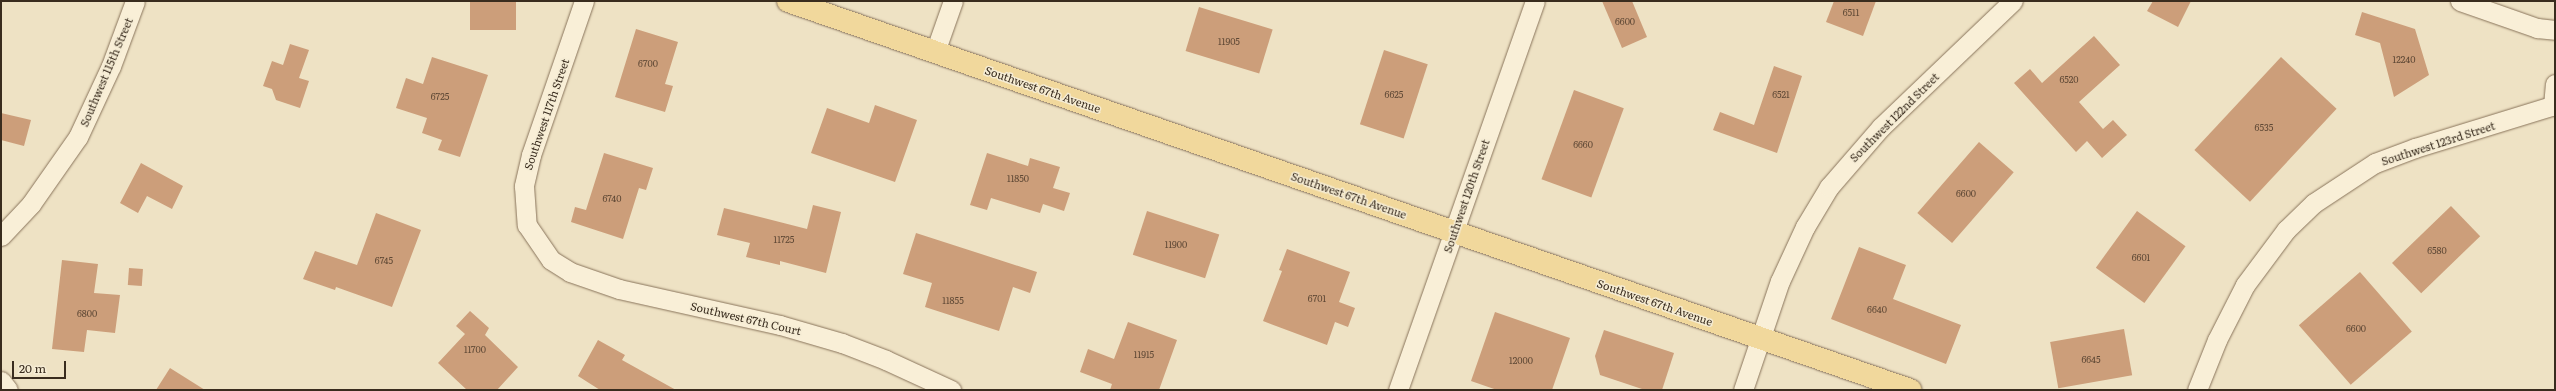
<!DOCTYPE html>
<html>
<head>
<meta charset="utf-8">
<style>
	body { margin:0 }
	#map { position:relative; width:2556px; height:391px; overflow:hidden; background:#eee2c4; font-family:Literata,serif }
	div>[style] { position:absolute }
	.building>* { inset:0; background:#cc9e7a; transform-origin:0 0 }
	.roads { filter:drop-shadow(0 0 1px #89745b) drop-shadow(0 0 1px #89745b) }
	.minor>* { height:19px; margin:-9.5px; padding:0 9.5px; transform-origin:9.5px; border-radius:9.5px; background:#f9efd7 }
	.major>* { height:22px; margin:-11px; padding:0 11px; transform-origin:11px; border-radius:11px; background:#f1d89c }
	span { translate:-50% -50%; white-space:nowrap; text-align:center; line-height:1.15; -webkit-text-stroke:3px #f5ecd4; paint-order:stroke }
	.number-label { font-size:9px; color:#5e4835 }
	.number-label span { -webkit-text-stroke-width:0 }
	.street-label { font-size:11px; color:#392c1e }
	.frame { position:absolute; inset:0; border:2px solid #392c1e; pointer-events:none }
	.scale { position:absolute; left:12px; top:361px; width:54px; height:18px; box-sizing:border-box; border:2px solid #392c1e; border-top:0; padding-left:5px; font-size:12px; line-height:14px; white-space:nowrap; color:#392c1e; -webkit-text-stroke:3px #f5ecd4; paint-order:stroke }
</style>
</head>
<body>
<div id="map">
	<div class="building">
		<i style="left:470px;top:1px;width:46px;height:29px"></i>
		<i style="clip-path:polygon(1602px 1px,1632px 1px,1647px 37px,1622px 48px)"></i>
		<i style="clip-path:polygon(1834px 1px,1876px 1px,1863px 36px,1826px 22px)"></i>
		<i style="clip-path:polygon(2153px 1px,2191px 1px,2178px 27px,2147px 11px)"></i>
		<i style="left:1199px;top:7px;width:77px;height:46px;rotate:17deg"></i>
		<i style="clip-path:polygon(2362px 12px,2415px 29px,2429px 75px,2394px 97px,2380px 43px,2355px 35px)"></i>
		<i style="clip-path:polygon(636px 29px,678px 42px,665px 84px,673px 86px,665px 112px,615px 97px)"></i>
		<i style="clip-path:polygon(2094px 36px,2120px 65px,2079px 102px,2103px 129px,2113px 120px,2127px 135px,2102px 158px,2087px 141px,2076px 152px,2014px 83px,2030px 69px,2042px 83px)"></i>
		<i style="clip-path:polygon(290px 44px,309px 50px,299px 78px,309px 81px,300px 108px,276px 100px,272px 89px,263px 86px,272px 61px,283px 65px)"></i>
		<i style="left:1384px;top:50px;width:46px;height:78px;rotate:18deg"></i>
		<i style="clip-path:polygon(432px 57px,488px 75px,460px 157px,438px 150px,442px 140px,422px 133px,427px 118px,396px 108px,406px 78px,423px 84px)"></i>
		<i style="left:2281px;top:57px;width:76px;height:127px;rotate:43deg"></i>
		<i style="clip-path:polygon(1774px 66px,1802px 76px,1777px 153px,1713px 130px,1720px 112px,1754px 125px)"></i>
		<i style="left:1574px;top:90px;width:53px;height:95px;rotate:20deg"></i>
		<i style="clip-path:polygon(875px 105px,917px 120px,895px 182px,811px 153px,827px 108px,869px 123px)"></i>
		<i style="clip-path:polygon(1px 113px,31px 120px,24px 146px,1px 140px)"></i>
		<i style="left:1979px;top:142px;width:46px;height:94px;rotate:41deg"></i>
		<i style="clip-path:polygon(604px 153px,653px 168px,646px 190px,639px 188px,623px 239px,571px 222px,575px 207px,586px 210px)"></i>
		<i style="clip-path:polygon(987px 153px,1028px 166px,1030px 158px,1060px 167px,1053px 188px,1070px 193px,1064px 211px,1043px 204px,1040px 213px,991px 198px,987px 210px,970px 205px)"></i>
		<i style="clip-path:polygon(141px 163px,183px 186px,172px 209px,147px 196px,138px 213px,120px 203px)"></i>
		<i style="clip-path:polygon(813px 205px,841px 212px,826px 273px,780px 261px,780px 265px,746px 257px,750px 243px,717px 235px,724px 208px,807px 229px)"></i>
		<i style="left:2451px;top:206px;width:42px;height:82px;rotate:46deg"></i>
		<i style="left:1147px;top:211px;width:76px;height:46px;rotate:18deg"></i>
		<i style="left:2137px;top:211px;width:60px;height:70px;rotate:36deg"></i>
		<i style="clip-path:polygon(376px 213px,421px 230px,392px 307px,336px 287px,335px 290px,303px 279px,315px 251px,357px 265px)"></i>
		<i style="clip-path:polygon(916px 233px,1037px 272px,1030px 293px,1013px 287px,999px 331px,925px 307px,932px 283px,903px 274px)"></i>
		<i style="clip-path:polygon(1859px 247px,1906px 265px,1893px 299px,1961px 325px,1946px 364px,1831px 319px)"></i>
		<i style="clip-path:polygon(1287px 249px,1350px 272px,1339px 302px,1355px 308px,1348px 327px,1335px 322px,1327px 345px,1263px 321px,1282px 271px,1279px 270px)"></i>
		<i style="clip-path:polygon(62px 260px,98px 264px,94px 293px,120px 295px,115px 333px,87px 330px,84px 352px,52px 349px)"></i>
		<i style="left:129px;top:268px;width:14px;height:17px;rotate:4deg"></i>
		<i style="left:2360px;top:272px;width:79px;height:81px;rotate:49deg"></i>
		<i style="clip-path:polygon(470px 311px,489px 328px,485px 335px,518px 367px,497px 390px,467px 390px,438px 363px,465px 334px,456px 326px)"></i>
		<i style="clip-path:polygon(1495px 312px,1570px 338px,1552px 390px,1497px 390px,1471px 381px)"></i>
		<i style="clip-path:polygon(1128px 322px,1177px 340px,1159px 390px,1110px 390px,1112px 384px,1080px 372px,1088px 349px,1114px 359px)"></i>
		<i style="left:2124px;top:329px;width:47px;height:75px;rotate:80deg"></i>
		<i style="clip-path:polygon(1604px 330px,1674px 353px,1662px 390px,1645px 390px,1600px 375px,1595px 356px)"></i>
		<i style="clip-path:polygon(598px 340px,625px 355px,622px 360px,676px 390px,600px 390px,578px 376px)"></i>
		<i style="clip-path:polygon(170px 368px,205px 390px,156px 390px)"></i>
	</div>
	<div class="roads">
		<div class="minor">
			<i style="left:584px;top:1px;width:163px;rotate:109deg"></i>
			<i style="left:531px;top:155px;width:32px;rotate:103deg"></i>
			<i style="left:524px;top:186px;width:39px;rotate:86deg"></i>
			<i style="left:527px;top:225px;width:42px;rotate:55.6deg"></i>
			<i style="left:551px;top:260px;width:22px;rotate:32deg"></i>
			<i style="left:570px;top:272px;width:52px;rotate:19.1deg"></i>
			<i style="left:619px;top:289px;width:165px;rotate:12.6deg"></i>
			<i style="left:780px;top:325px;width:65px;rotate:16.2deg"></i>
			<i style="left:842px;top:343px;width:47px;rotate:21.1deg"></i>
			<i style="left:886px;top:360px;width:72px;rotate:24.8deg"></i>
			<i style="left:2460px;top:1px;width:82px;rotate:19.3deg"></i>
			<i style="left:2537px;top:28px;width:18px;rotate:6deg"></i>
			<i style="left:935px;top:52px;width:54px;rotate:-70.6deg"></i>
			<i style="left:2553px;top:106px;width:22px;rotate:-85deg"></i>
			<i style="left:1px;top:236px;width:44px;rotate:-46.8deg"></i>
			<i style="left:31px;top:204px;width:82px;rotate:-55deg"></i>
			<i style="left:78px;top:137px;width:78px;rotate:-65.1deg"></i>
			<i style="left:111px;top:66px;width:69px;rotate:-69.7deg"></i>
			<i style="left:1px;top:381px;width:11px;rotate:52deg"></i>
			<i style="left:1398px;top:390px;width:412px;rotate:-70.6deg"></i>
			<i style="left:1743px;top:390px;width:115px;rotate:-71.3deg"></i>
			<i style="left:1780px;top:281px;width:60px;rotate:-65.2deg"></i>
			<i style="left:1805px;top:227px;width:47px;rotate:-59deg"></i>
			<i style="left:1829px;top:187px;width:79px;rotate:-49.1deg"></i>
			<i style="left:1881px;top:127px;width:182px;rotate:-43.7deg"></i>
			<i style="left:2197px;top:390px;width:54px;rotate:-68.2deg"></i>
			<i style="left:2217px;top:340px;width:62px;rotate:-63deg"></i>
			<i style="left:2245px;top:285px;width:69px;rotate:-53.3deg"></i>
			<i style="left:2286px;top:230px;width:39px;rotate:-44deg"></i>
			<i style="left:2314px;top:203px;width:73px;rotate:-33.3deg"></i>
			<i style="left:2375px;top:163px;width:43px;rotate:-20.6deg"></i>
			<i style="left:2415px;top:148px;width:146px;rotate:-17.1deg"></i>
		</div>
		<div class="major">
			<i style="left:788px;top:1px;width:1188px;rotate:19.12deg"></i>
		</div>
	</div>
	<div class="number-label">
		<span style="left:1851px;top:12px">6511</span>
		<span style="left:1625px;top:21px">6600</span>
		<span style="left:1229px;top:41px">11905</span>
		<span style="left:2404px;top:59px">12240</span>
		<span style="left:648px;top:63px">6700</span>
		<span style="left:2069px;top:79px">6520</span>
		<span style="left:1394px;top:94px">6625</span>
		<span style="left:1781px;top:94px">6521</span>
		<span style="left:440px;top:96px">6725</span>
		<span style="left:2264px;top:127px">6535</span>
		<span style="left:1583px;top:144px">6660</span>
		<span style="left:1018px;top:178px">11850</span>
		<span style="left:1966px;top:193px">6600</span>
		<span style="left:612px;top:198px">6740</span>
		<span style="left:784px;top:239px">11725</span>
		<span style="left:1176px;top:244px">11900</span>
		<span style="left:2437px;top:250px">6580</span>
		<span style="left:2141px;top:257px">6601</span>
		<span style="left:384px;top:260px">6745</span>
		<span style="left:1317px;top:298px">6701</span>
		<span style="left:953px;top:300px">11855</span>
		<span style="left:1877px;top:309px">6640</span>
		<span style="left:87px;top:313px">6800</span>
		<span style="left:2356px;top:328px">6600</span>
		<span style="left:475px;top:349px">11700</span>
		<span style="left:1144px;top:354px">11915</span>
		<span style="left:2091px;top:359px">6645</span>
		<span style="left:1521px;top:360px">12000</span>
	</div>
	<div class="street-label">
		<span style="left:106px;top:72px;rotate:-67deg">Southwest 115th Street</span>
		<span style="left:1043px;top:89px;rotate:19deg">Southwest 67th Avenue</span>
		<span style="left:546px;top:114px;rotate:-71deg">Southwest 117th Street</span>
		<span style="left:1894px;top:117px;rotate:-45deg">Southwest 122nd Street</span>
		<span style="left:2438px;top:143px;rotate:-18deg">Southwest 123rd Street</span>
		<span style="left:1349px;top:195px;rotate:19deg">Southwest 67th Avenue</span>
		<span style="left:1466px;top:196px;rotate:-71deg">Southwest 120th Street</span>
		<span style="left:1655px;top:302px;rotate:19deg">Southwest 67th Avenue</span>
		<span style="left:746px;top:318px;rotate:13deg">Southwest 67th Court</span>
	</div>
	<div class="frame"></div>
	<div class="scale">20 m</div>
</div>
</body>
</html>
